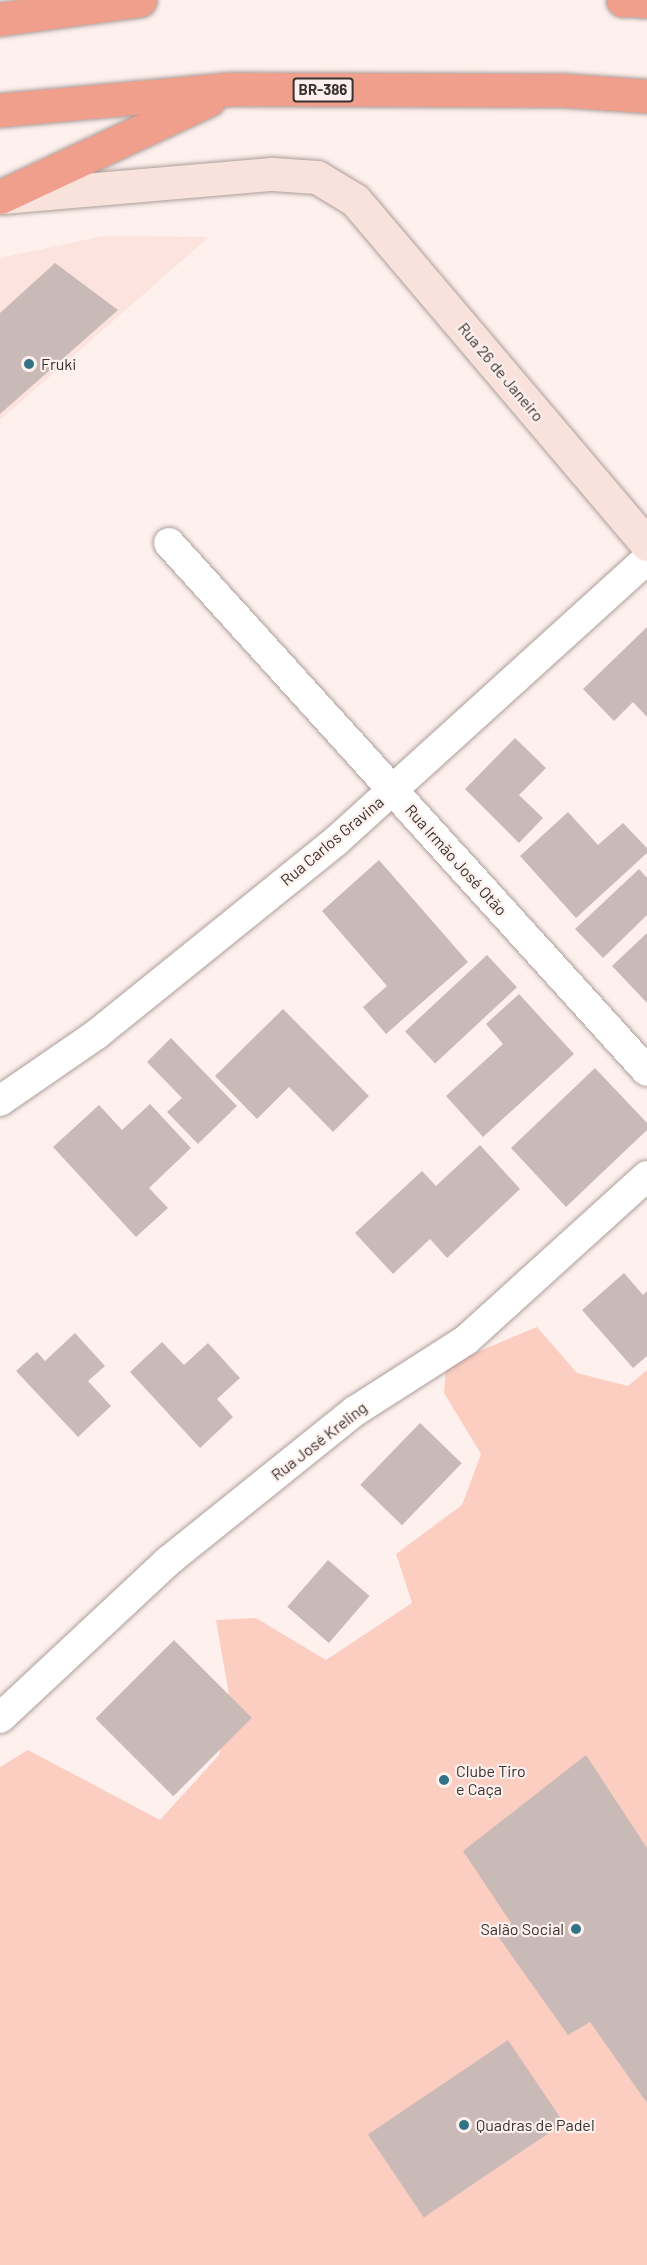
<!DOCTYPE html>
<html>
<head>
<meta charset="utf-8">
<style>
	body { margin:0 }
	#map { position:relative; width:647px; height:2265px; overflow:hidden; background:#fdf0ed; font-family:Barlow,sans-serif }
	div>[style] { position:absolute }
	.built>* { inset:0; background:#fce3dd }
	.green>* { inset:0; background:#fccec2 }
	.building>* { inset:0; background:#cabab7; transform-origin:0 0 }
	.roads { filter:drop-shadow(0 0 2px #ad9e9a) drop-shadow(0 0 2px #ad9e9a) }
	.street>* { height:30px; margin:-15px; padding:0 15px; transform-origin:15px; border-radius:15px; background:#fff }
	.secondary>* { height:33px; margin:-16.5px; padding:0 16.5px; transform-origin:16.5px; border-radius:16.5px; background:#fae2dc }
	.highway>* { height:33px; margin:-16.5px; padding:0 16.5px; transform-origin:16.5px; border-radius:16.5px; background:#f09f8c }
	.dots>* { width:16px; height:16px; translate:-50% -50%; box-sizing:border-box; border:3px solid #fdf0ed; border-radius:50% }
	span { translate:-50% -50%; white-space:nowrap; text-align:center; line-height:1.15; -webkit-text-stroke:4.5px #fdf0ed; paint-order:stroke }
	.shield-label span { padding:2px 4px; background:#fdf0ed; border:2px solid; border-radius:4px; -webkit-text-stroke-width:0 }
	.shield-label { font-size:15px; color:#383230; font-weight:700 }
	.poi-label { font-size:16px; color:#383230 }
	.left { translate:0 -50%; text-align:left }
	.right { translate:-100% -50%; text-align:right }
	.street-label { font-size:16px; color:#383230 }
</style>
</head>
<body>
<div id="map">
	<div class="built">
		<i style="clip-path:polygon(104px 236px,209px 237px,0 420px,0 258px)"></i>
	</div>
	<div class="green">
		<i style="clip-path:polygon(537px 1327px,577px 1373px,628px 1386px,647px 1370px,647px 2265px,0 2265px,0 1767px,28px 1750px,160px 1820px,219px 1755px,230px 1701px,216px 1620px,256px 1618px,326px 1660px,412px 1603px,396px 1554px,462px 1505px,481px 1454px,444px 1393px,446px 1365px)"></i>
	</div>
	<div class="building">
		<i style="clip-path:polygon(55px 263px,118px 310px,0 414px,0 313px)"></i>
		<i style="clip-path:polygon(647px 627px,647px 717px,633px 702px,614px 721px,583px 689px)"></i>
		<i style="clip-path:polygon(515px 738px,546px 768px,519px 795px,543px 818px,519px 843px,465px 789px)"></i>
		<i style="clip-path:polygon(568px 812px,598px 845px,623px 823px,647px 848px,647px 853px,576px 918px,520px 856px)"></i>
		<i style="clip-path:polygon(379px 860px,468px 962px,386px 1034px,363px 1007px,387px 986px,322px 911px)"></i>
		<i style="clip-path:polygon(639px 869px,647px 878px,647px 915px,603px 958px,575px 929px)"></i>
		<i style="clip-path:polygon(647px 933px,647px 1003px,612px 966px)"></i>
		<i style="left:487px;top:955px;width:44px;height:112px;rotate:47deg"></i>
		<i style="clip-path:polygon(519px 994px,574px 1054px,483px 1137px,446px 1096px,503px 1044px,486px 1024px)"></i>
		<i style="clip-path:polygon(283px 1009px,369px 1096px,333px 1132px,289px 1087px,257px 1119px,215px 1076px)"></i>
		<i style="clip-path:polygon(171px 1038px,237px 1106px,198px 1144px,167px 1112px,182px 1098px,147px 1062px)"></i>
		<i style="clip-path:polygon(595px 1068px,647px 1123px,647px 1130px,566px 1207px,511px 1148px)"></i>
		<i style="clip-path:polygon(150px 1104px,191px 1148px,149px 1188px,168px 1208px,136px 1237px,53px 1147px,99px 1105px,122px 1130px)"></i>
		<i style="clip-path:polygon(480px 1145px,520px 1189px,447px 1258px,430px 1239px,393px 1274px,355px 1233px,422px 1171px,436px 1186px)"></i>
		<i style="clip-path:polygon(624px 1273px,643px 1295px,647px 1291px,647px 1356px,633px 1368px,582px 1310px)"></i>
		<i style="clip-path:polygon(75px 1333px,105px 1366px,88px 1381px,111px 1406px,78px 1437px,16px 1371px,37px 1352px,45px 1361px)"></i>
		<i style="clip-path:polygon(162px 1342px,184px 1365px,208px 1343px,240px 1378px,217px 1399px,233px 1417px,200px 1448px,130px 1372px)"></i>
		<i style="left:420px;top:1423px;width:58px;height:86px;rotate:44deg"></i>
		<i style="left:328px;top:1560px;width:55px;height:62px;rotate:41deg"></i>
		<i style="left:174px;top:1640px;width:110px;height:111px;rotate:45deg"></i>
		<i style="clip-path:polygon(586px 1755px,647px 1848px,647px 2103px,590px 2022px,568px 2035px,497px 1935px,511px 1923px,463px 1851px)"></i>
		<i style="left:508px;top:2040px;width:100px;height:169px;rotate:56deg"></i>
	</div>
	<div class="roads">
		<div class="street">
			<i style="left:169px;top:543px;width:712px;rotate:47.85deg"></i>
			<i style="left:0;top:1101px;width:118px;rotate:-34.6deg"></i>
			<i style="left:97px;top:1034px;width:307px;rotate:-38.9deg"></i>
			<i style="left:336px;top:841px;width:420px;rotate:-42.2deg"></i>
			<i style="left:0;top:1718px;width:229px;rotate:-43deg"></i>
			<i style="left:167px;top:1562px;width:241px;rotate:-38.8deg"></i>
			<i style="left:355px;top:1411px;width:132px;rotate:-32.6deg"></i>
			<i style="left:466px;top:1340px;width:244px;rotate:-42.2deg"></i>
		</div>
		<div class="secondary">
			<i style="left:2px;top:197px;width:271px;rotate:-4.9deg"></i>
			<i style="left:272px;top:174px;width:45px;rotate:3.8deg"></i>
			<i style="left:317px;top:177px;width:44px;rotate:31.2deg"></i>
			<i style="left:355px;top:200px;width:451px;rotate:49.7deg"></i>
		</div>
		<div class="highway">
			<i style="left:623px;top:0;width:24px;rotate:2deg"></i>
			<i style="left:0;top:19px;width:141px;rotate:-7.7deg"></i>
			<i style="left:0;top:110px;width:232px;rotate:-5.2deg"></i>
			<i style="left:231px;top:89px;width:330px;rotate:0.2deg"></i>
			<i style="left:561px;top:90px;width:86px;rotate:4deg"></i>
			<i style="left:0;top:197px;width:230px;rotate:-25deg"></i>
		</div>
	</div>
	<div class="dots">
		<i style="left:29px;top:364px;background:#327486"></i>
		<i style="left:444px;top:1780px;background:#327486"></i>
		<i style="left:576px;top:1929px;background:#327486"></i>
		<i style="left:464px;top:2125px;background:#327486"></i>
	</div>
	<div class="shield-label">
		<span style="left:323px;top:90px">BR-386</span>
	</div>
	<div class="poi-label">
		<span class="left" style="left:41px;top:364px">Fruki</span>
		<span class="left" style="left:456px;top:1780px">Clube Tiro<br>e Caça</span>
		<span class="right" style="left:564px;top:1929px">Salão Social</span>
		<span class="left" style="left:476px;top:2125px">Quadras de Padel</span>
	</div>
	<div class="street-label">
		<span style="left:501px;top:372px;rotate:50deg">Rua 26 de Janeiro</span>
		<span style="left:332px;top:841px;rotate:-40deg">Rua Carlos Gravina</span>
		<span style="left:456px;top:860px;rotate:48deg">Rua Irmão José Otão</span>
		<span style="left:319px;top:1441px;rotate:-38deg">Rua José Kreling</span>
	</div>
</div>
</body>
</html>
